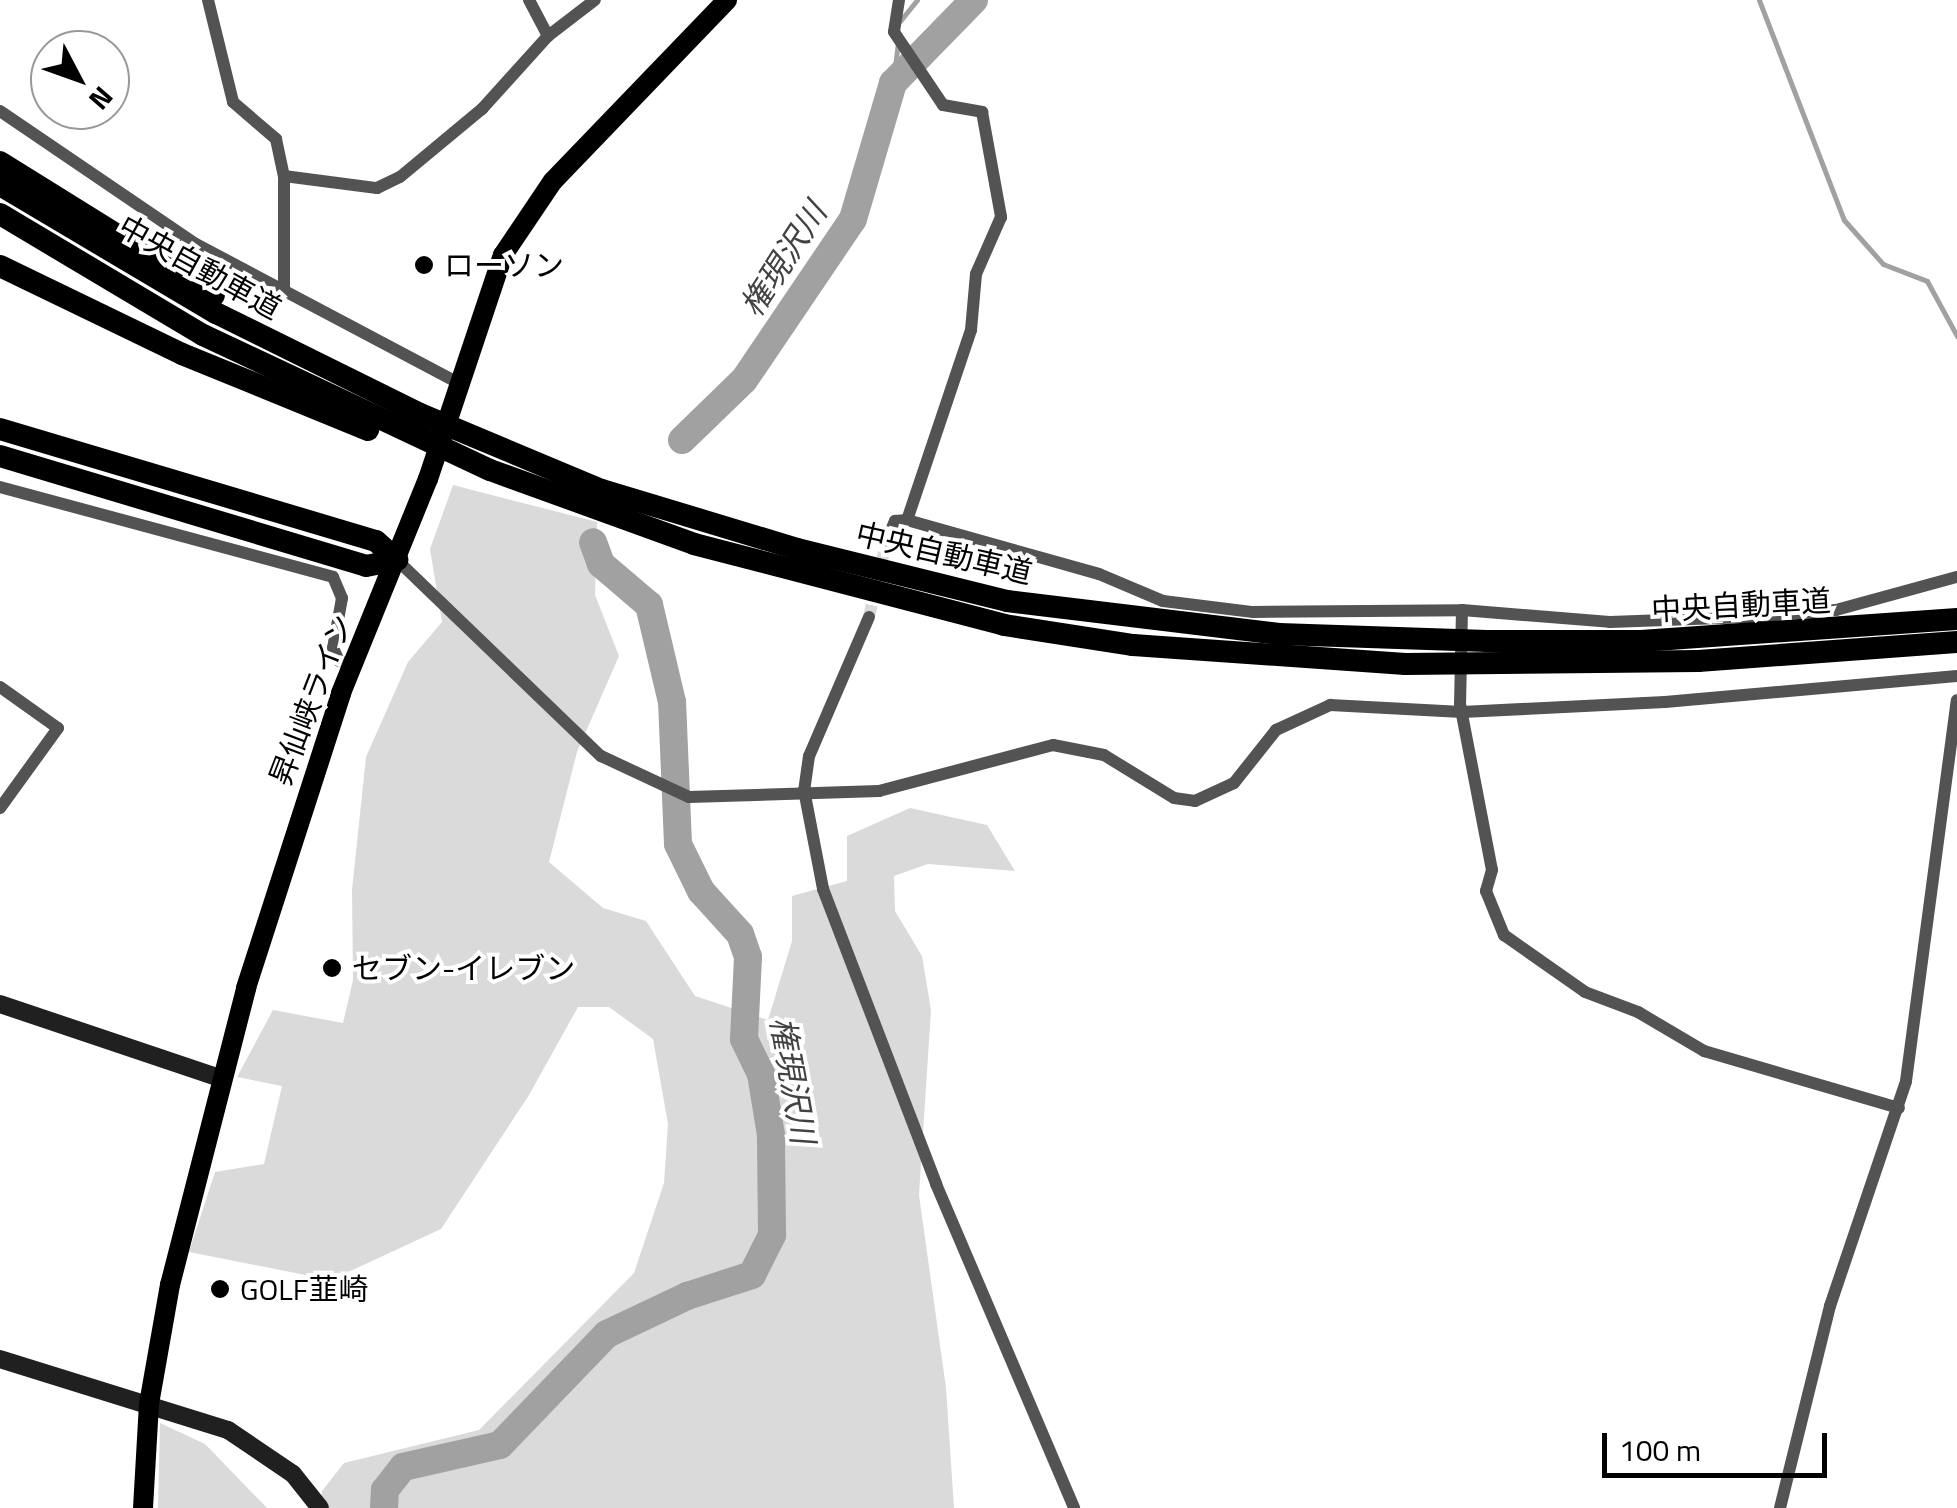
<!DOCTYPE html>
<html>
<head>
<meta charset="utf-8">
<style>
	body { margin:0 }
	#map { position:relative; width:1957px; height:1508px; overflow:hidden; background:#fff; font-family:"Titillium Web","Noto Sans JP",sans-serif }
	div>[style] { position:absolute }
	.green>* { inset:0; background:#dadada }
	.stream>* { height:5px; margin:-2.5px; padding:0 2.5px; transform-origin:2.5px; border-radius:2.5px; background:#a1a1a1 }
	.river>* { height:28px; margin:-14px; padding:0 14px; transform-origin:14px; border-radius:14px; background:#a1a1a1 }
	.street-tunnel>* { height:12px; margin-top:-6px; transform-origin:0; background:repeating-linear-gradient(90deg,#d9d9d9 0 12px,transparent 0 18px) }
	.street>* { height:12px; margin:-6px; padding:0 6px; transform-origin:6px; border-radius:6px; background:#535353 }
	.secondary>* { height:18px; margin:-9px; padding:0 9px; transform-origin:9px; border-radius:9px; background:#202020 }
	.primary>* { height:20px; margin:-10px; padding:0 10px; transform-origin:10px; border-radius:10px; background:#000 }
	.highway>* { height:22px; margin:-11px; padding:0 11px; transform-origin:11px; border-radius:11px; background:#000 }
	.dots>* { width:28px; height:28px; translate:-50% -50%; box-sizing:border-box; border:5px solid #fff; border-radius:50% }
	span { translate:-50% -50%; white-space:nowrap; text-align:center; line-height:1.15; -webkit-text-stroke:8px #fff; paint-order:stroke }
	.poi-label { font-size:30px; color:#000 }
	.left { translate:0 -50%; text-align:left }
	.street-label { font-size:30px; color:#000 }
	.water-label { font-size:32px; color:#424242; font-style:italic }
	.north { position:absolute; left:30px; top:30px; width:100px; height:100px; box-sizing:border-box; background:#fff; border:2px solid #999; border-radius:50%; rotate:131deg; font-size:28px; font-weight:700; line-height:40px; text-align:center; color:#000 }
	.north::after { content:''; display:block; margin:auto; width:35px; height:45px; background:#000; clip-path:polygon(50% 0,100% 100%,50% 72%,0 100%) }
	.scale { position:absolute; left:1602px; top:1433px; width:225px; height:45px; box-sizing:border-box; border:5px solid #000; border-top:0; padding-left:12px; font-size:30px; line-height:35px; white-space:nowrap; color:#000; -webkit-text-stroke:8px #fff; paint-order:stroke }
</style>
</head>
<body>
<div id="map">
	<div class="green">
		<i style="clip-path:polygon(453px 485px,597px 522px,595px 595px,619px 656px,577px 752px,549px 862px,603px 908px,646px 921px,695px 996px,768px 1020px,792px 941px,792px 896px,847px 881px,847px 836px,910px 808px,987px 825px,1015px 871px,928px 864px,894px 876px,895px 911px,922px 956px,931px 1010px,919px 1195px,946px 1388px,954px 1508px,320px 1508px,322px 1491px,344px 1463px,479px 1430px,634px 1273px,664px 1183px,668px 1124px,653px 1039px,609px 1007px,578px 1007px,529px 1095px,441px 1229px,331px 1280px,189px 1252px,215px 1172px,264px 1164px,282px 1086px,237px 1077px,273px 1010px,343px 1023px,353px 980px,352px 890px,366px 757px,408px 662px,442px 622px,430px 549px)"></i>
		<i style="clip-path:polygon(160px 1423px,205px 1444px,267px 1508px,158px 1508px)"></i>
	</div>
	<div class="stream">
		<i style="left:1759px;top:0;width:236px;rotate:68.9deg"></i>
		<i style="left:1844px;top:220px;width:59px;rotate:48.4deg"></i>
		<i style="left:1883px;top:264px;width:47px;rotate:21.1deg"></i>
		<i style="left:1927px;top:281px;width:63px;rotate:61.4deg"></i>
		<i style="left:900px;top:21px;width:27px;rotate:-51deg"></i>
		<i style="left:893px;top:83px;width:41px;rotate:-83deg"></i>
	</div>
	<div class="river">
		<i style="left:682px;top:440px;width:86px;rotate:-44.1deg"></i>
		<i style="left:744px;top:380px;width:194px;rotate:-55.9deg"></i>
		<i style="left:853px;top:219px;width:142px;rotate:-73.6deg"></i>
		<i style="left:893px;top:83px;width:116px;rotate:-45.7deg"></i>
		<i style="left:384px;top:1508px;width:18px;rotate:-87deg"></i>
		<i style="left:385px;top:1490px;width:29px;rotate:-52deg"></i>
		<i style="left:403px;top:1467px;width:99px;rotate:-12.8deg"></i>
		<i style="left:500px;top:1445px;width:154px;rotate:-46.1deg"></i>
		<i style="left:607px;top:1334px;width:89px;rotate:-25.4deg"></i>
		<i style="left:687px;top:1296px;width:68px;rotate:-17.9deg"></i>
		<i style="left:752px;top:1275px;width:45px;rotate:-63.4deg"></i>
		<i style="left:772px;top:1235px;width:100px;rotate:-90.6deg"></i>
		<i style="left:771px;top:1135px;width:62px;rotate:-99.3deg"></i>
		<i style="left:761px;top:1074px;width:39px;rotate:-116deg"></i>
		<i style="left:744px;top:1039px;width:82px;rotate:-87.2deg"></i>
		<i style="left:748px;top:957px;width:24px;rotate:-109deg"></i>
		<i style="left:740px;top:934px;width:58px;rotate:-132.2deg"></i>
		<i style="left:701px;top:891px;width:52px;rotate:-116.1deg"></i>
		<i style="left:678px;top:844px;width:142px;rotate:-92.4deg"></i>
		<i style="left:672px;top:702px;width:100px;rotate:-103.3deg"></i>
		<i style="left:649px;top:605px;width:63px;rotate:-139.5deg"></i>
		<i style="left:601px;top:564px;width:23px;rotate:-110deg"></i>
	</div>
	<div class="street-tunnel">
		<i style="left:869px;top:617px;width:76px;rotate:-77.1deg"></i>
	</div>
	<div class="street">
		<i style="left:208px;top:0;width:105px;rotate:76.2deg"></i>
		<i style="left:233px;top:102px;width:57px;rotate:40.7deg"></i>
		<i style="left:276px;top:139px;width:38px;rotate:78deg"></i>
		<i style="left:284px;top:176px;width:119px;rotate:90deg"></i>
		<i style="left:529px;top:0;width:41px;rotate:62.2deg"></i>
		<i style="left:899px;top:0;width:32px;rotate:99deg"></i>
		<i style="left:894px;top:32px;width:88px;rotate:56.1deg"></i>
		<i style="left:943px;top:105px;width:40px;rotate:10deg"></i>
		<i style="left:982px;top:112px;width:107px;rotate:79.7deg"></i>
		<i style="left:1001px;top:217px;width:62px;rotate:113.7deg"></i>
		<i style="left:976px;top:274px;width:56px;rotate:95.1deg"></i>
		<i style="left:971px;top:330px;width:200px;rotate:108.6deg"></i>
		<i style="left:0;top:111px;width:237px;rotate:34.2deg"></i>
		<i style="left:196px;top:244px;width:297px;rotate:27.9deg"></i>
		<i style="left:284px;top:176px;width:94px;rotate:7.4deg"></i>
		<i style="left:377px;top:188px;width:25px;rotate:-26deg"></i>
		<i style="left:400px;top:177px;width:107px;rotate:-39.7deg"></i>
		<i style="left:482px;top:109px;width:98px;rotate:-47.9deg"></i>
		<i style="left:548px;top:36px;width:59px;rotate:-37.5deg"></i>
		<i style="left:0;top:487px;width:345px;rotate:15.1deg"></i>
		<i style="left:333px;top:577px;width:23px;rotate:67deg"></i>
		<i style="left:342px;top:598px;width:51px;rotate:100.2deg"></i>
		<i style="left:333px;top:648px;width:14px;rotate:65deg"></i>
		<i style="left:339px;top:661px;width:15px;rotate:16deg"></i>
		<i style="left:886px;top:543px;width:24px;rotate:-68deg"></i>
		<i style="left:895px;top:521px;width:12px;rotate:-5deg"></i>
		<i style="left:907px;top:520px;width:199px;rotate:15.7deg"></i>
		<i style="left:1099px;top:574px;width:69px;rotate:22.9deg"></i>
		<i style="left:1163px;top:601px;width:91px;rotate:7deg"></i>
		<i style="left:1253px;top:612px;width:209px;rotate:-0.5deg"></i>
		<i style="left:1462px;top:610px;width:148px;rotate:4.6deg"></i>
		<i style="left:1610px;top:622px;width:138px;rotate:-2.1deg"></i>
		<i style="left:1748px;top:617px;width:88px;rotate:-4.5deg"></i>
		<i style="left:1836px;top:610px;width:125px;rotate:-15.3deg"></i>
		<i style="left:397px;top:560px;width:283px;rotate:43.9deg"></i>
		<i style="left:601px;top:756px;width:97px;rotate:25deg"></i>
		<i style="left:689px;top:797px;width:190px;rotate:-1.8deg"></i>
		<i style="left:879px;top:791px;width:180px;rotate:-14.8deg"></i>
		<i style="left:1053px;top:745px;width:52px;rotate:11.1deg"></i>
		<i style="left:1104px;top:755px;width:82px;rotate:31.6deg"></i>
		<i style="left:1174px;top:798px;width:21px;rotate:8deg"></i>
		<i style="left:1195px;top:801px;width:43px;rotate:-24.8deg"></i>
		<i style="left:1234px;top:783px;width:68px;rotate:-51.6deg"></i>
		<i style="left:1276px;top:730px;width:60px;rotate:-24.8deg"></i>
		<i style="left:1330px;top:705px;width:132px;rotate:3deg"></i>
		<i style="left:1462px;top:712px;width:203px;rotate:-2.8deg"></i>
		<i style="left:1665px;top:702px;width:293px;rotate:-5.1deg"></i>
		<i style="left:1462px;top:610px;width:94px;rotate:91.2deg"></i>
		<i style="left:1460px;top:704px;width:169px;rotate:79.1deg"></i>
		<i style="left:1492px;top:870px;width:22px;rotate:106deg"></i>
		<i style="left:1486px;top:891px;width:48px;rotate:67.8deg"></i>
		<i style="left:1504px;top:935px;width:99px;rotate:35.1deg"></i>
		<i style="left:1585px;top:992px;width:57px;rotate:20.7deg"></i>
		<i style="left:1638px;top:1012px;width:77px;rotate:30.6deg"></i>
		<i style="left:1704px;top:1051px;width:203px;rotate:16.3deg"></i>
		<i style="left:869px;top:617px;width:151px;rotate:113.3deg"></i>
		<i style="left:809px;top:756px;width:34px;rotate:98deg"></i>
		<i style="left:804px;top:790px;width:101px;rotate:79.1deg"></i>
		<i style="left:823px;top:889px;width:316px;rotate:69deg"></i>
		<i style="left:936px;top:1184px;width:352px;rotate:66.9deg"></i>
		<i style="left:0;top:687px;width:71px;rotate:35.3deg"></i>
		<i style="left:58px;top:728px;width:99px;rotate:125.9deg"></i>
		<i style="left:1780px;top:1508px;width:208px;rotate:-76.1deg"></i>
		<i style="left:1830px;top:1306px;width:237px;rotate:-71.3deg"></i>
		<i style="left:1906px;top:1081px;width:384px;rotate:-82.4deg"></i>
	</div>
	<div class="secondary">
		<i style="left:0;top:1004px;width:235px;rotate:18.6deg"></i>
		<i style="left:0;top:1359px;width:239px;rotate:17.3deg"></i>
		<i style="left:228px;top:1430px;width:78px;rotate:34.1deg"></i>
		<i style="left:293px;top:1474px;width:43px;rotate:51.5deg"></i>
	</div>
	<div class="primary">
		<i style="left:143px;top:1508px;width:104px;rotate:-86.7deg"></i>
		<i style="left:149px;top:1404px;width:121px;rotate:-80deg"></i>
		<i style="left:170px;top:1285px;width:307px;rotate:-75.6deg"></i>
		<i style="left:246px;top:988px;width:310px;rotate:-72.1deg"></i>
		<i style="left:341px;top:693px;width:231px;rotate:-67.9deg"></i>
		<i style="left:428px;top:479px;width:236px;rotate:-71.5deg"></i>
		<i style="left:503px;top:255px;width:89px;rotate:-56deg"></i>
		<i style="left:553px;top:181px;width:251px;rotate:-46.1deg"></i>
	</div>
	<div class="highway">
		<i style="left:0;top:162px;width:252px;rotate:31.9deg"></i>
		<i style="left:0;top:185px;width:251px;rotate:30.7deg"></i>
		<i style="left:216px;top:313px;width:228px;rotate:26.3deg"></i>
		<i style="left:420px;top:414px;width:197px;rotate:22.7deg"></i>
		<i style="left:602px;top:490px;width:204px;rotate:16.8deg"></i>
		<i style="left:797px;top:549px;width:216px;rotate:13.9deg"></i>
		<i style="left:1007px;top:601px;width:274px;rotate:6.9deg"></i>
		<i style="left:1279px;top:634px;width:208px;rotate:1.9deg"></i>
		<i style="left:1487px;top:641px;width:154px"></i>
		<i style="left:1641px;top:641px;width:317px;rotate:-4deg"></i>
		<i style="left:0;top:214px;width:236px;rotate:30.8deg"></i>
		<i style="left:203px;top:335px;width:317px;rotate:25.2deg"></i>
		<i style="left:490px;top:470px;width:217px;rotate:19.9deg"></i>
		<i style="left:694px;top:544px;width:320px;rotate:14.6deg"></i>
		<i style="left:1004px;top:625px;width:131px;rotate:8.8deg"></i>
		<i style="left:1133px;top:645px;width:273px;rotate:4deg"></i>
		<i style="left:1405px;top:664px;width:293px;rotate:-0.6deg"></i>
		<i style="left:1698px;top:661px;width:260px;rotate:-4.2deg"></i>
		<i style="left:0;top:266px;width:202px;rotate:25.8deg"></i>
		<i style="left:182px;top:354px;width:201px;rotate:22.2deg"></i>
		<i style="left:0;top:429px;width:392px;rotate:16.6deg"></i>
		<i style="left:376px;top:541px;width:28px;rotate:42deg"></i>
		<i style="left:0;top:456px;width:382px;rotate:16.7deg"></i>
		<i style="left:366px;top:566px;width:32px;rotate:-11deg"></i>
	</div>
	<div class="dots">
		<i style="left:424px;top:265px;background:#000"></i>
		<i style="left:332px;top:968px;background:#000"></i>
		<i style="left:220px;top:1289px;background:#000"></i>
	</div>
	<div class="poi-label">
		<span class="left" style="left:444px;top:265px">ローソン</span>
		<span class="left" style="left:352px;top:968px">セブン-イレブン</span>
		<span class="left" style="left:240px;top:1289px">GOLF韮崎</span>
	</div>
	<div class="street-label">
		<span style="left:200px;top:267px;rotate:29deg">中央自動車道</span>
		<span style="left:944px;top:553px;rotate:13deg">中央自動車道</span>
		<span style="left:1741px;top:605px;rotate:-3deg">中央自動車道</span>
		<span style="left:311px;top:700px;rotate:-69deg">昇仙峡ライン</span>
	</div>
	<div class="water-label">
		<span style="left:783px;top:259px;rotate:-57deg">権現沢川</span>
		<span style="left:793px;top:1080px;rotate:80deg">権現沢川</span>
	</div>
	<div class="north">N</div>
	<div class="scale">100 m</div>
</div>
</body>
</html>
